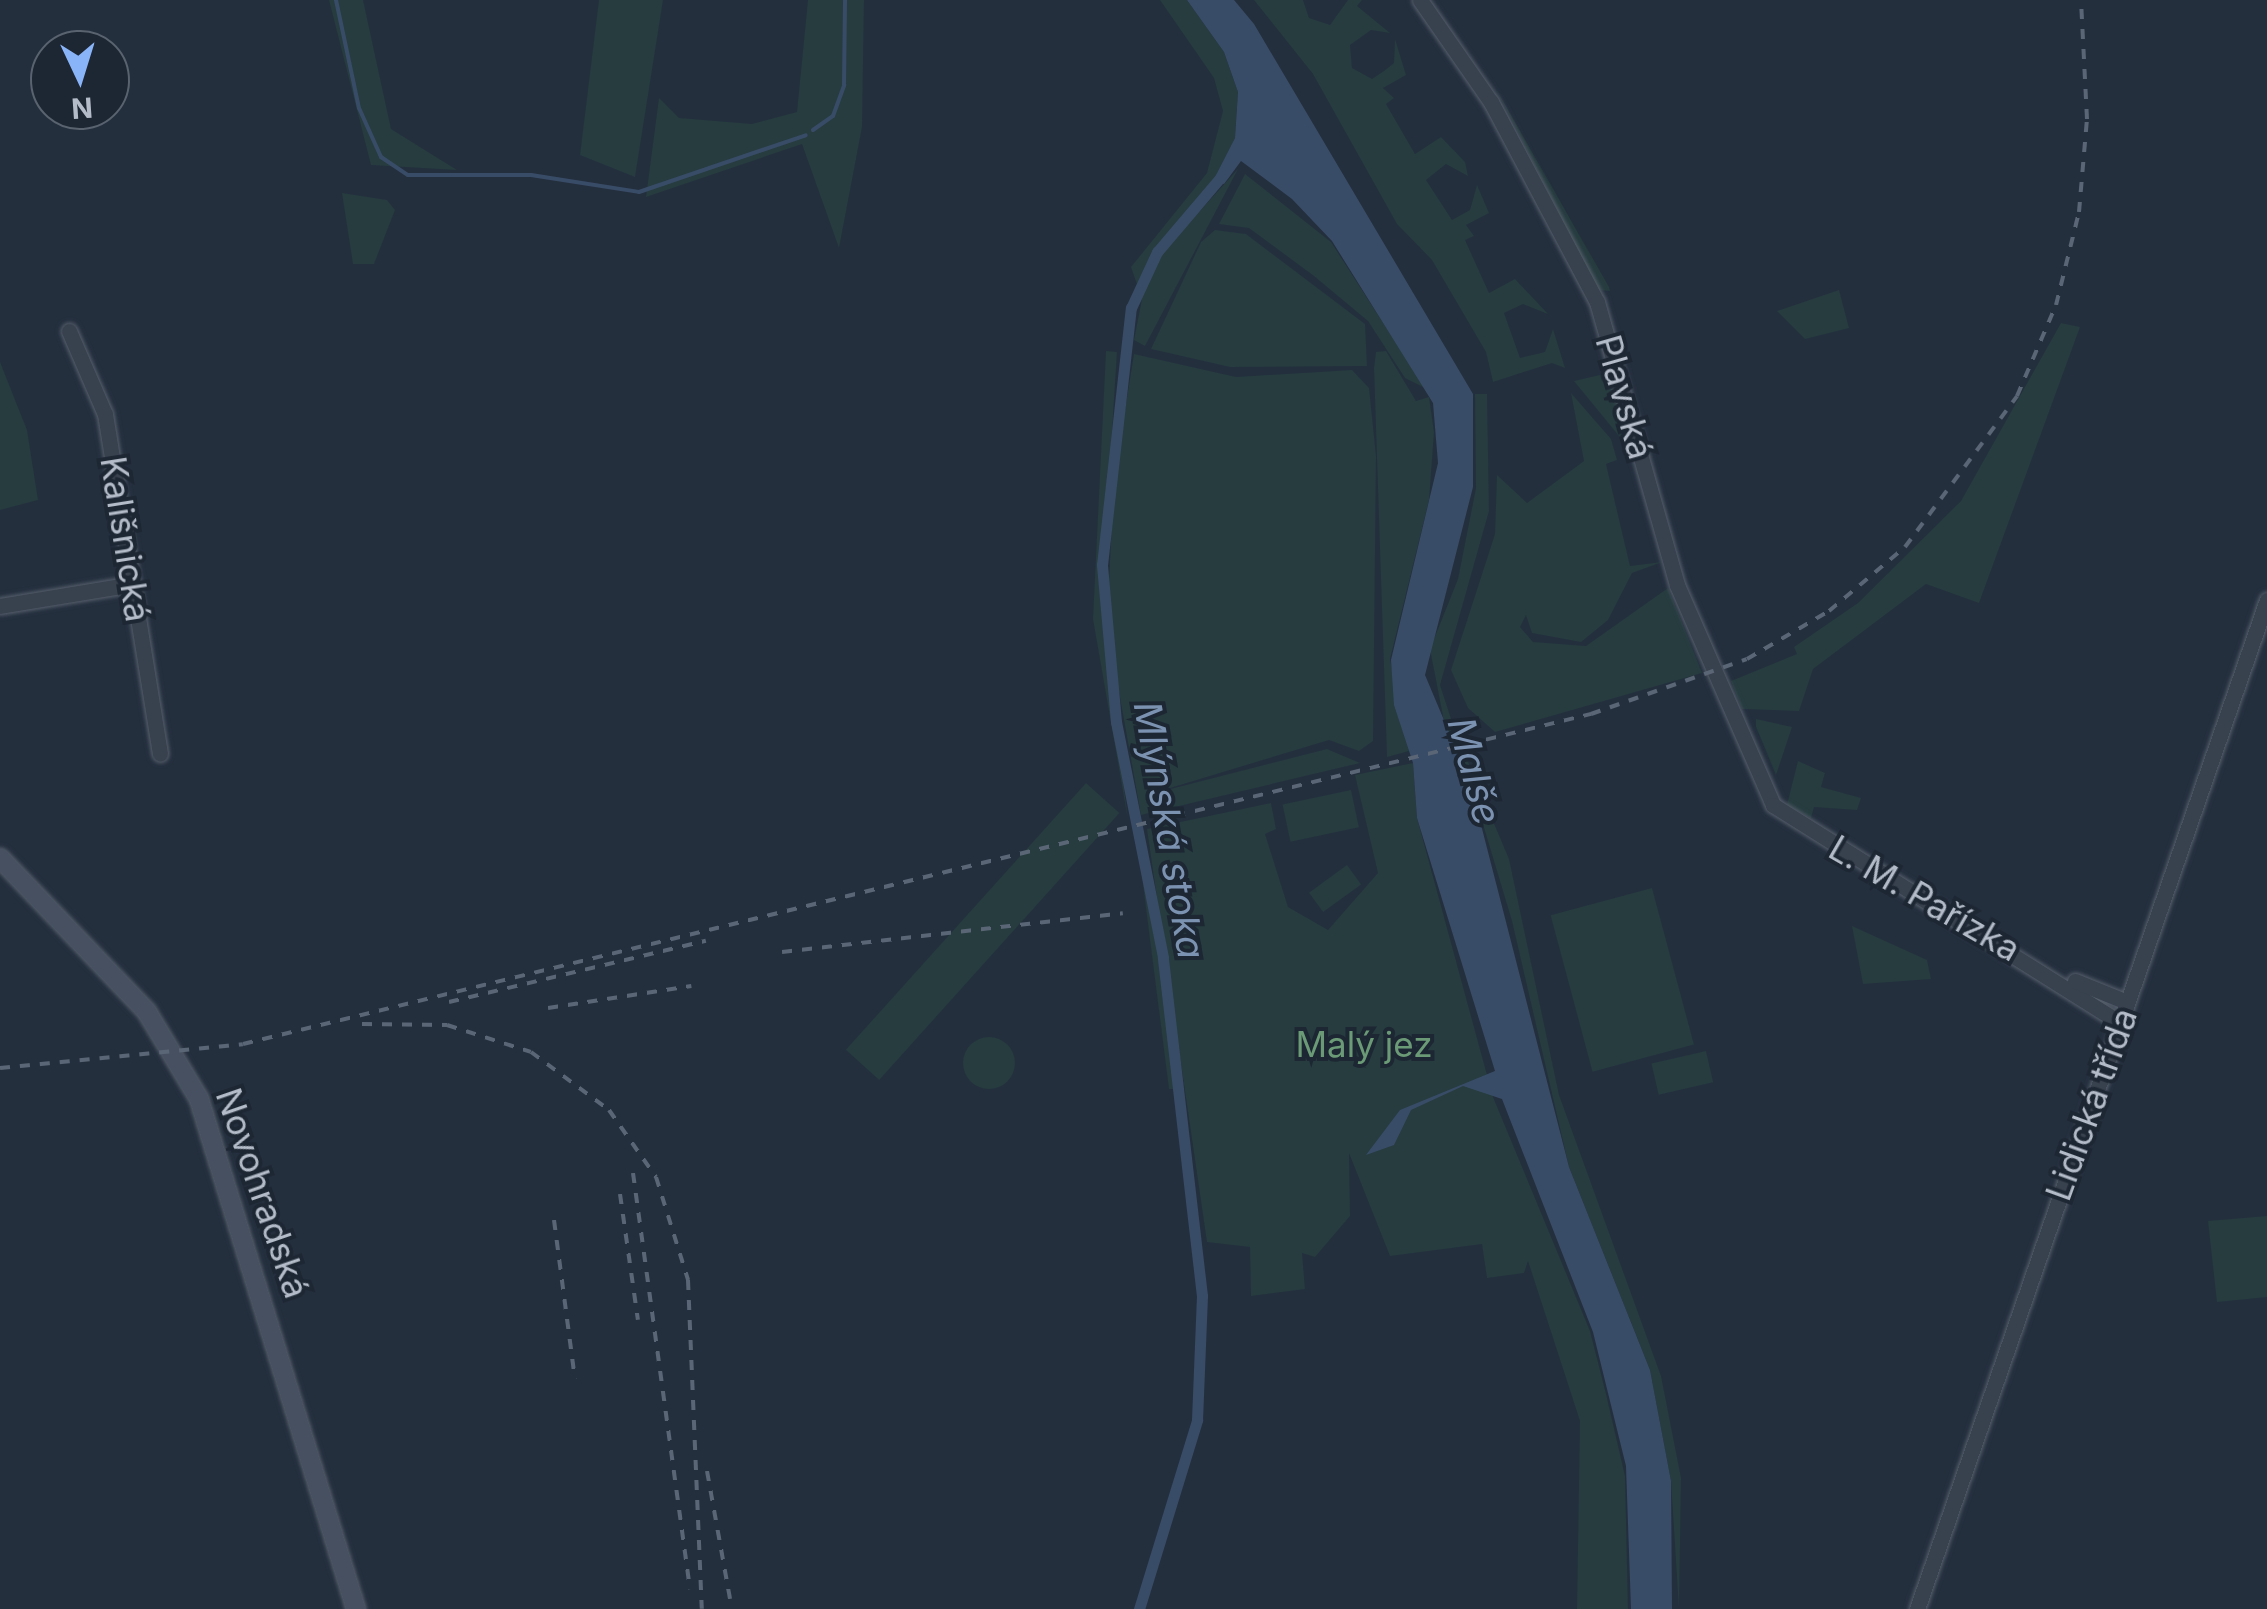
<!DOCTYPE html>
<html>
<head>
<meta charset="utf-8">
<style>
	body { margin:0 }
	#map { position:relative; width:2267px; height:1609px; overflow:hidden; background:#242f3e; font-family:Inter,sans-serif }
	div>[style] { position:absolute }
	.green>* { inset:0; background:#263c3f; transform-origin:0 0 }
	.round { border-radius:50% }
	.water>* { inset:0; background:#394c67 }
	.stream>* { height:4px; margin:-2px; padding:0 2px; transform-origin:2px; border-radius:2px; background:#394c67 }
	.canal>* { height:11px; margin:-5.5px; padding:0 5.5px; transform-origin:5.5px; border-radius:5.5px; background:#394c67 }
	.roads { filter:drop-shadow(0 0 2px #565f6c) drop-shadow(0 0 2px #565f6c) }
	.tertiary>* { height:15px; margin:-7.5px; padding:0 7.5px; transform-origin:7.5px; border-radius:7.5px; background:#38414e }
	.secondary>* { height:18px; margin:-9px; padding:0 9px; transform-origin:9px; border-radius:9px; background:#465061 }
	.rail>* { height:4px; margin-top:-2px; transform-origin:0; background:repeating-linear-gradient(90deg,#5a6575 0 10px,transparent 0 20px) }
	span { translate:-50% -50%; white-space:nowrap; text-align:center; line-height:1.15; -webkit-text-stroke:8px #1d2633; paint-order:stroke }
	.street-label { font-size:35px; color:#b4bcc9 }
	.park-label { font-size:35px; color:#6b9a76 }
	.water-label { font-size:38px; color:#7c92b1; font-style:italic }
	.north { position:absolute; left:30px; top:30px; width:100px; height:100px; box-sizing:border-box; background:#1d2633; border:2px solid #59626f; border-radius:50%; rotate:176deg; font-size:28px; font-weight:700; line-height:40px; text-align:center; color:#b4bcc9 }
	.north::after { content:''; display:block; margin:auto; width:35px; height:45px; background:#8ab4f8; clip-path:polygon(50% 0,100% 100%,50% 72%,0 100%) }
</style>
</head>
<body>
<div id="map">
	<div class="green">
		<i style="clip-path:polygon(329px 0,363px 0,391px 129px,457px 170px,371px 165px)"></i>
		<i style="clip-path:polygon(599px 0,663px 0,635px 177px,580px 155px)"></i>
		<i style="clip-path:polygon(808px 0,864px 0,862px 127px,839px 248px,802px 144px,646px 197px,659px 98px,679px 118px,752px 124px,797px 112px)"></i>
		<i style="clip-path:polygon(1160px 0,1187px 0,1224px 52px,1238px 92px,1235px 138px,1198px 213px,1238px 169px,1145px 346px,1134px 340px,1142px 299px,1131px 267px,1207px 173px,1223px 111px,1214px 78px)"></i>
		<i style="clip-path:polygon(1254px 0,1303px 0,1309px 18px,1330px 25px,1348px 0,1362px 0,1357px 6px,1390px 33px,1371px 30px,1350px 45px,1352px 68px,1372px 79px,1384px 71px,1394px 63px,1395px 39px,1406px 75px,1383px 88px,1394px 98px,1386px 104px,1415px 154px,1441px 137px,1465px 162px,1468px 176px,1446px 164px,1426px 180px,1452px 220px,1470px 210px,1477px 185px,1489px 213px,1466px 225px,1474px 236px,1465px 240px,1489px 293px,1515px 279px,1548px 314px,1523px 304px,1504px 313px,1520px 358px,1545px 352px,1553px 329px,1565px 368px,1552px 363px,1493px 382px,1486px 352px,1432px 260px,1397px 224px,1313px 74px)"></i>
		<i style="clip-path:polygon(1496px 89px,1609px 287px,1610px 291px,1598px 290px)"></i>
		<i style="clip-path:polygon(1245px 174px,1331px 242px,1425px 388px,1405px 378px,1368px 321px,1314px 276px,1249px 228px,1219px 224px)"></i>
		<i style="clip-path:polygon(342px 193px,387px 200px,395px 210px,374px 264px,353px 264px)"></i>
		<i style="clip-path:polygon(1215px 230px,1246px 234px,1365px 324px,1367px 366px,1230px 367px,1151px 349px,1201px 242px)"></i>
		<i style="clip-path:polygon(1839px 290px,1849px 328px,1805px 339px,1777px 311px)"></i>
		<i style="clip-path:polygon(2061px 323px,2080px 327px,1979px 603px,1926px 584px,1813px 669px,1799px 711px,1742px 709px,1731px 681px,1797px 654px,1794px 647px,1858px 603px,1961px 501px)"></i>
		<i style="clip-path:polygon(1106px 351px,1117px 352px,1101px 606px,1128px 820px,1093px 619px)"></i>
		<i style="clip-path:polygon(1386px 351px,1416px 401px,1429px 397px,1434px 432px,1429px 500px,1390px 659px,1409px 751px,1387px 757px,1374px 368px,1376px 352px)"></i>
		<i style="clip-path:polygon(1134px 354px,1236px 377px,1352px 370px,1369px 388px,1376px 456px,1373px 741px,1359px 751px,1329px 740px,1147px 795px,1327px 749px,1360px 763px,1141px 815px,1107px 624px,1114px 479px)"></i>
		<i style="clip-path:polygon(0 362px,27px 430px,38px 500px,0 510px)"></i>
		<i style="clip-path:polygon(1604px 374px,1614px 381px,1628px 447px,1574px 381px)"></i>
		<i style="clip-path:polygon(1571px 393px,1611px 439px,1617px 460px,1606px 464px,1630px 566px,1662px 562px,1632px 573px,1608px 620px,1581px 642px,1532px 633px,1526px 615px,1520px 627px,1533px 642px,1586px 646px,1668px 588px,1702px 673px,1495px 732px,1468px 708px,1451px 670px,1495px 534px,1497px 475px,1527px 503px,1584px 461px)"></i>
		<i style="clip-path:polygon(1475px 394px,1487px 394px,1489px 511px,1440px 685px,1458px 740px,1448px 742px,1430px 649px,1458px 579px,1476px 488px)"></i>
		<i style="clip-path:polygon(1756px 719px,1792px 727px,1776px 775px,1756px 727px)"></i>
		<i style="clip-path:polygon(1463px 750px,1509px 859px,1559px 1095px,1661px 1376px,1681px 1478px,1679px 1609px,1671px 1481px,1650px 1370px,1569px 1167px,1512px 921px,1470px 781px,1452px 752px)"></i>
		<i style="clip-path:polygon(1798px 761px,1825px 773px,1821px 787px,1861px 798px,1857px 810px,1814px 807px,1811px 818px,1787px 805px)"></i>
		<i style="clip-path:polygon(1413px 763px,1417px 818px,1493px 1097px,1590px 1331px,1606px 1394px,1625px 1476px,1628px 1609px,1577px 1609px,1580px 1421px,1528px 1261px,1524px 1273px,1487px 1278px,1482px 1244px,1390px 1256px,1349px 1153px,1350px 1216px,1315px 1257px,1302px 1253px,1305px 1289px,1251px 1296px,1250px 1247px,1207px 1242px,1147px 829px,1271px 803px,1276px 829px,1265px 834px,1288px 907px,1328px 930px,1378px 873px,1355px 775px)"></i>
		<i style="left:1086px;top:783px;width:45px;height:359px;rotate:42deg"></i>
		<i style="left:1351px;top:790px;width:38px;height:70px;rotate:78deg"></i>
		<i style="clip-path:polygon(1136px 829px,1155px 930px,1175px 1089px,1169px 1089px)"></i>
		<i style="left:1347px;top:865px;width:24px;height:47px;rotate:54deg"></i>
		<i style="left:1652px;top:888px;width:162px;height:105px;rotate:75deg"></i>
		<i style="clip-path:polygon(1852px 926px,1927px 960px,1931px 979px,1863px 984px)"></i>
		<i class="round" style="left:963px;top:1037px;width:52px;height:52px"></i>
		<i style="left:1706px;top:1051px;width:32px;height:56px;rotate:77deg"></i>
		<i style="clip-path:polygon(2267px 1216px,2267px 1297px,2217px 1302px,2208px 1221px)"></i>
	</div>
	<div class="water">
		<i style="clip-path:polygon(1187px 0,1234px 0,1254px 24px,1473px 394px,1473px 487px,1425px 675px,1470px 782px,1569px 1167px,1650px 1370px,1671px 1481px,1672px 1609px,1631px 1609px,1626px 1466px,1593px 1332px,1502px 1099px,1463px 1086px,1411px 1110px,1394px 1145px,1366px 1155px,1400px 1110px,1495px 1071px,1417px 818px,1413px 763px,1394px 705px,1391px 660px,1438px 463px,1433px 403px,1332px 241px,1292px 199px,1241px 161px,1224px 184px,1213px 181px,1235px 138px,1238px 92px,1224px 52px)"></i>
	</div>
	<div class="stream">
		<i style="left:336px;top:0;width:110px;rotate:78deg"></i>
		<i style="left:359px;top:108px;width:54px;rotate:65.8deg"></i>
		<i style="left:381px;top:157px;width:32px;rotate:34deg"></i>
		<i style="left:408px;top:175px;width:123px"></i>
		<i style="left:531px;top:175px;width:109px;rotate:8.9deg"></i>
		<i style="left:639px;top:192px;width:176px;rotate:-18.8deg"></i>
		<i style="left:813px;top:130px;width:24px;rotate:-35deg"></i>
		<i style="left:833px;top:116px;width:33px;rotate:-70deg"></i>
		<i style="left:844px;top:85px;width:85px;rotate:-89.3deg"></i>
	</div>
	<div class="canal">
		<i style="left:1139px;top:1609px;width:198px;rotate:-72.9deg"></i>
		<i style="left:1197px;top:1420px;width:124px;rotate:-87.7deg"></i>
		<i style="left:1202px;top:1296px;width:341px;rotate:-96.6deg"></i>
		<i style="left:1163px;top:957px;width:240px;rotate:-101.3deg"></i>
		<i style="left:1116px;top:722px;width:158px;rotate:-95.1deg"></i>
		<i style="left:1102px;top:565px;width:259px;rotate:-83.6deg"></i>
		<i style="left:1131px;top:308px;width:62px;rotate:-65.1deg"></i>
		<i style="left:1157px;top:252px;width:105px;rotate:-49.6deg"></i>
	</div>
	<div class="roads">
		<div class="tertiary">
			<i style="left:1420px;top:0;width:124px;rotate:55.2deg"></i>
			<i style="left:1491px;top:102px;width:226px;rotate:62.1deg"></i>
			<i style="left:1597px;top:302px;width:294px;rotate:74.2deg"></i>
			<i style="left:1677px;top:585px;width:240px;rotate:66.4deg"></i>
			<i style="left:1773px;top:805px;width:408px;rotate:32.1deg"></i>
			<i style="left:69px;top:331px;width:90px;rotate:66.6deg"></i>
			<i style="left:105px;top:414px;width:344px;rotate:80.8deg"></i>
			<i style="left:0;top:606px;width:135px;rotate:-9.4deg"></i>
			<i style="left:2075px;top:981px;width:56px;rotate:22deg"></i>
			<i style="left:1917px;top:1609px;width:1068px;rotate:-70.87deg"></i>
		</div>
		<div class="secondary">
			<i style="left:0;top:858px;width:213px;rotate:46.3deg"></i>
			<i style="left:147px;top:1012px;width:101px;rotate:59.1deg"></i>
			<i style="left:199px;top:1099px;width:534px;rotate:72.89deg"></i>
		</div>
	</div>
	<div class="rail">
		<i style="left:782px;top:952px;width:343px;rotate:-6.5deg"></i>
		<i style="left:449px;top:1002px;width:264px;rotate:-13.4deg"></i>
		<i style="left:548px;top:1008px;width:145px;rotate:-8.7deg"></i>
		<i style="left:362px;top:1024px;width:85px;rotate:0.7deg"></i>
		<i style="left:447px;top:1025px;width:88px;rotate:17.8deg"></i>
		<i style="left:531px;top:1052px;width:97px;rotate:36.6deg"></i>
		<i style="left:609px;top:1110px;width:82px;rotate:55deg"></i>
		<i style="left:656px;top:1177px;width:108px;rotate:72.7deg"></i>
		<i style="left:688px;top:1280px;width:329px;rotate:87.6deg"></i>
		<i style="left:0;top:1068px;width:244px;rotate:-5.6deg"></i>
		<i style="left:243px;top:1044px;width:1388px;rotate:-13.76deg"></i>
		<i style="left:1591px;top:714px;width:165px;rotate:-19.4deg"></i>
		<i style="left:1747px;top:659px;width:95px;rotate:-30.3deg"></i>
		<i style="left:1829px;top:611px;width:99px;rotate:-40.1deg"></i>
		<i style="left:1905px;top:547px;width:188px;rotate:-53.4deg"></i>
		<i style="left:2017px;top:396px;width:99px;rotate:-66.8deg"></i>
		<i style="left:2056px;top:305px;width:96px;rotate:-76.1deg"></i>
		<i style="left:2079px;top:212px;width:93px;rotate:-85.1deg"></i>
		<i style="left:2087px;top:119px;width:119px;rotate:-92.9deg"></i>
		<i style="left:633px;top:1173px;width:420px;rotate:82.2deg"></i>
		<i style="left:620px;top:1194px;width:127px;rotate:81.9deg"></i>
		<i style="left:554px;top:1220px;width:160px;rotate:82.5deg"></i>
		<i style="left:707px;top:1471px;width:130px;rotate:79.8deg"></i>
	</div>
	<div class="street-label">
		<span style="left:1625px;top:397px;rotate:74deg">Plavská</span>
		<span style="left:126px;top:539px;rotate:81deg">Kališnická</span>
		<span style="left:1925px;top:898px;rotate:30deg">L. M. Pařízka</span>
		<span style="left:2091px;top:1104px;rotate:-70deg">Lidická třída</span>
		<span style="left:263px;top:1193px;rotate:71deg">Novohradská</span>
	</div>
	<div class="park-label">
		<span style="left:1364px;top:1044px">Malý jez</span>
	</div>
	<div class="water-label">
		<span style="left:1474px;top:771px;rotate:75deg">Malše</span>
		<span style="left:1169px;top:830px;rotate:80deg">Mlýnská stoka</span>
	</div>
	<div class="north">N</div>
</div>
</body>
</html>
